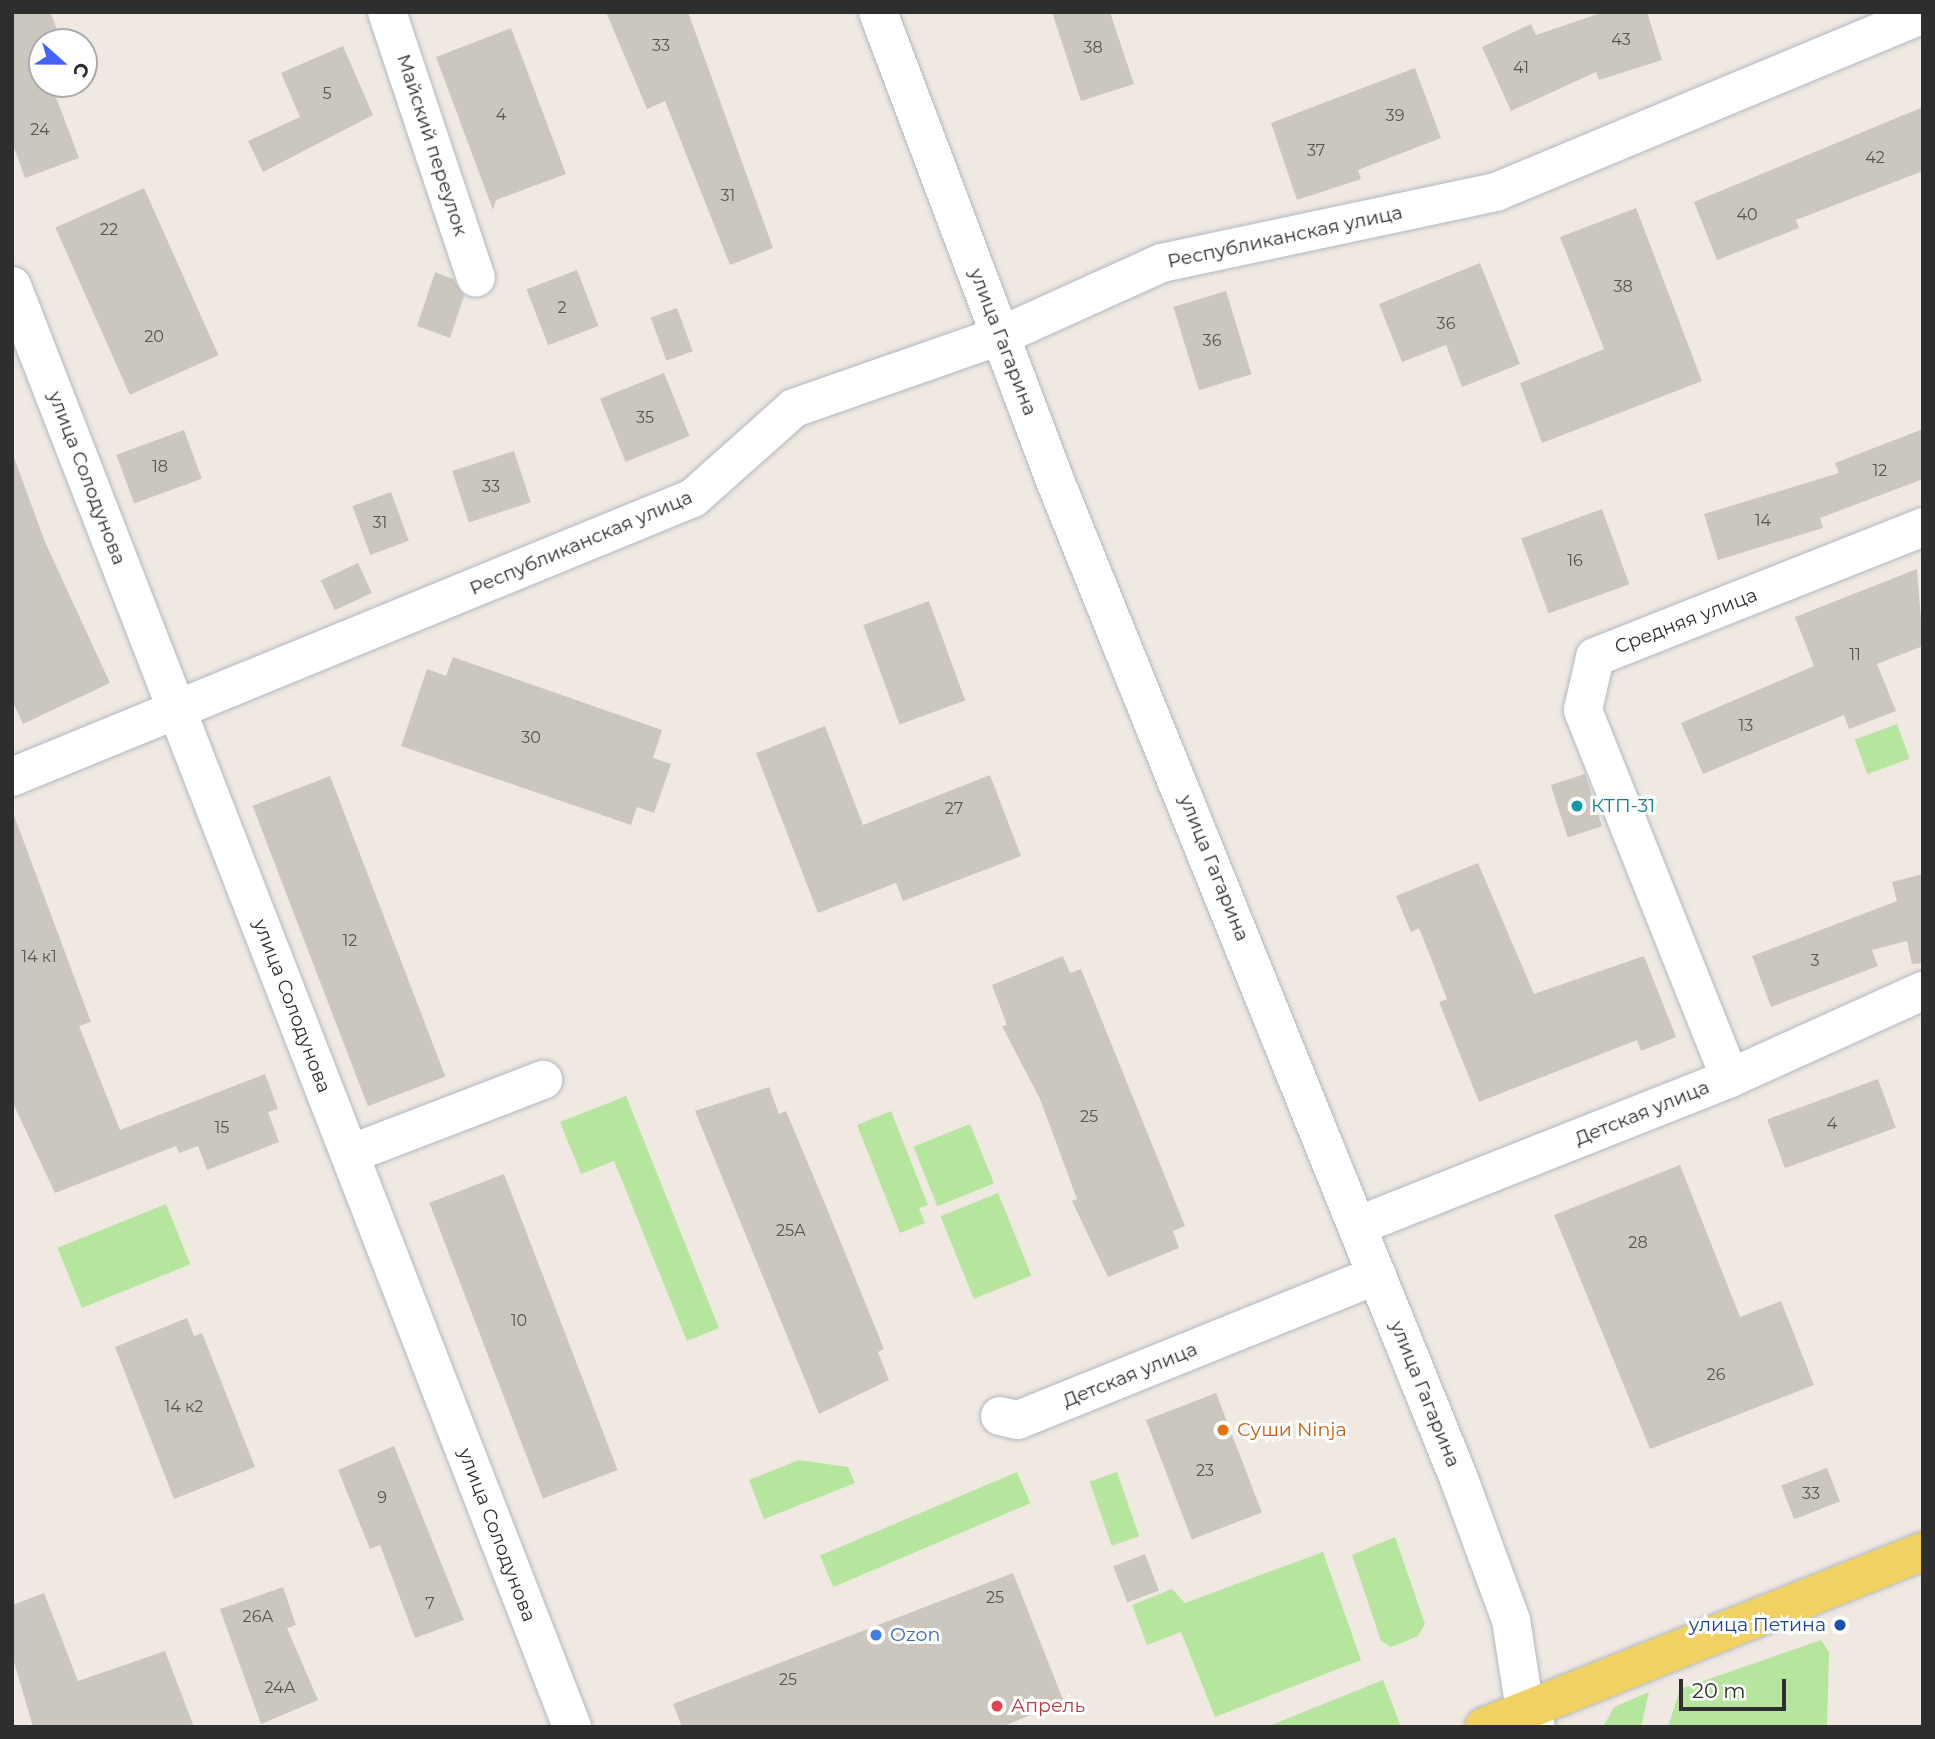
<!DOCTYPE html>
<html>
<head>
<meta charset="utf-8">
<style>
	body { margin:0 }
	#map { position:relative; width:1935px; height:1739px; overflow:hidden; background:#efe9e1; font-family:Montserrat,sans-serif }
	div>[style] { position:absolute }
	.green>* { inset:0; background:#b6e59e; transform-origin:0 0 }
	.building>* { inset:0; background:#cbc7bf; transform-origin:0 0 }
	.roads { filter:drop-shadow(0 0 2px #b4b7c1) drop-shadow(0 0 2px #b4b7c1) }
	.minor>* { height:38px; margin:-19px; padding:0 19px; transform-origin:19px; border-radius:19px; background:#fff }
	.major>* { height:38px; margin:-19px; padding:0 19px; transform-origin:19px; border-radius:19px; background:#f2d163 }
	.dots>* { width:19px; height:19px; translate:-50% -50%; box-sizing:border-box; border:4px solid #fff; border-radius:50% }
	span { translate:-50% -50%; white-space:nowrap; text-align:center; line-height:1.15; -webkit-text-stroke:6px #fff; paint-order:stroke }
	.number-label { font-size:16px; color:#555452 }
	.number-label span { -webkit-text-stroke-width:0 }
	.street-label { font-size:19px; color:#2e2e2e }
	.culture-label { font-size:19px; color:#0d838f }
	.left { translate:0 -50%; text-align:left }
	.food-label { font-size:19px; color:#c56008 }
	.transit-label { font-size:19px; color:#164399 }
	.right { translate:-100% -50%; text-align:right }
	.shop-label { font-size:19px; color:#366cbe }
	.health-label { font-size:19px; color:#be3a42 }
	.frame { position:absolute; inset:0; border:14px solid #2e2e2e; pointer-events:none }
	.north { position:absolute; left:28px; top:28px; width:70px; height:70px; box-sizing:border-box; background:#fff; border:2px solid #ababab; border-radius:50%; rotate:111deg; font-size:19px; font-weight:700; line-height:28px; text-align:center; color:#2e2e2e }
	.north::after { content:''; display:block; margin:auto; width:24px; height:32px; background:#4264fb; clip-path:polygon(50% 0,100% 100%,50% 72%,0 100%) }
	.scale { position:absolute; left:1679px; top:1679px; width:107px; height:32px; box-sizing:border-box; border:4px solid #2e2e2e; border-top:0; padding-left:9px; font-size:21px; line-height:24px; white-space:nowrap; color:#2e2e2e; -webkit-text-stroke:5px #fff; paint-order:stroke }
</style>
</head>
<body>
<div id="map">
	<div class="green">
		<i style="left:1897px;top:724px;width:37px;height:45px;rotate:70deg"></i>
		<i style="clip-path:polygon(626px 1096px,719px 1328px,687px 1341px,614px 1161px,581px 1174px,560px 1122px)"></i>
		<i style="clip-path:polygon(891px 1111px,928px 1205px,919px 1208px,925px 1223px,900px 1233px,857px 1125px)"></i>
		<i style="left:970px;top:1124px;width:64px;height:61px;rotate:68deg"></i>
		<i style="left:998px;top:1193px;width:89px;height:62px;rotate:68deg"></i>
		<i style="left:166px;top:1204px;width:65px;height:117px;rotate:68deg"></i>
		<i style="clip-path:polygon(799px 1460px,848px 1467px,855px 1483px,764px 1519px,749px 1480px)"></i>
		<i style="left:1017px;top:1472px;width:34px;height:214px;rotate:67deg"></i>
		<i style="left:1117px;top:1472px;width:68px;height:29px;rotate:71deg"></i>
		<i style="clip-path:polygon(1395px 1537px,1425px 1624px,1418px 1636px,1391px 1647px,1381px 1641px,1352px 1555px)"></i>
		<i style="clip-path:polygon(1323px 1552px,1361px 1660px,1215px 1717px,1181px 1632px,1147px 1645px,1132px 1605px,1172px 1589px,1185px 1603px)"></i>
		<i style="clip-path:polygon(1821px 1640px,1829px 1652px,1827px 1727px,1668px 1727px,1680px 1689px)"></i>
		<i style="clip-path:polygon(1383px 1680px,1401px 1727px,1266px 1727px)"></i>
		<i style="clip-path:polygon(1649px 1692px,1641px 1727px,1603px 1727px,1614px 1707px)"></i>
	</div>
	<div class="building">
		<i style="clip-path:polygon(12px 12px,50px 12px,62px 42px,36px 42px,42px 84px,51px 84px,79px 158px,25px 178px,12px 142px)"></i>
		<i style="clip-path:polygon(606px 12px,688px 12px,773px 248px,730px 265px,665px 101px,647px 109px)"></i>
		<i style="clip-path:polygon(1052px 12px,1110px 12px,1134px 84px,1081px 101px)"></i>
		<i style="clip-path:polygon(1604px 12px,1647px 12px,1662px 60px,1599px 80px,1596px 72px,1511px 111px,1482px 47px,1531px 24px,1536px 35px)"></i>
		<i style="clip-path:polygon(511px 28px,566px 174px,496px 200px,493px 210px,436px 57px)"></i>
		<i style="clip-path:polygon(343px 46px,373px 115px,263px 172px,248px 141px,300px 117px,281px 73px)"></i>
		<i style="clip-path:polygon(1415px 68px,1441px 138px,1358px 170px,1361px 179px,1297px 200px,1271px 123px)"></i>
		<i style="clip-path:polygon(1923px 107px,1923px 171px,1796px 220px,1799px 228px,1717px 260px,1694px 202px)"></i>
		<i style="left:144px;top:188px;width:183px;height:97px;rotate:66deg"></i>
		<i style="clip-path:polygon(1636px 208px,1702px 381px,1542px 443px,1520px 383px,1604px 349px,1560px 237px)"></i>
		<i style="clip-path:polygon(1480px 263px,1520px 364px,1462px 387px,1446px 345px,1402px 362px,1379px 304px)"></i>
		<i style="left:577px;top:270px;width:60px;height:54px;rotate:69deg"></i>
		<i style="clip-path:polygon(435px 272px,453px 279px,464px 296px,450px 338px,417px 326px)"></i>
		<i style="left:1226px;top:291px;width:87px;height:55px;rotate:73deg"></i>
		<i style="left:677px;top:308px;width:46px;height:28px;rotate:70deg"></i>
		<i style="left:664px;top:373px;width:68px;height:69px;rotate:68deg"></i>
		<i style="clip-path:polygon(1923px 429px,1923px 479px,1820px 518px,1823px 528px,1718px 560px,1704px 514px,1839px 473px,1835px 463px)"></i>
		<i style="left:184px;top:430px;width:52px;height:72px;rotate:70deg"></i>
		<i style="left:514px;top:451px;width:54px;height:65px;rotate:72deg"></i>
		<i style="clip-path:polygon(12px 452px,45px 542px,110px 683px,23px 724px,12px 700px)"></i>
		<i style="left:391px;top:492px;width:52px;height:41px;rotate:70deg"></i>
		<i style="left:1602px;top:509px;width:80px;height:86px;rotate:70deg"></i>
		<i style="left:358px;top:563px;width:33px;height:41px;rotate:65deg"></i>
		<i style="clip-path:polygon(1917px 569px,1923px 646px,1877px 664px,1896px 711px,1849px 729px,1844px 715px,1703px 774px,1681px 723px,1814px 666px,1795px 617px)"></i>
		<i style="left:929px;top:601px;width:106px;height:70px;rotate:70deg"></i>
		<i style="clip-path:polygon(453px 657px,662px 730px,653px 758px,671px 764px,654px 813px,637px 807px,631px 825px,401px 746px,427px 669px,446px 676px)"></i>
		<i style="clip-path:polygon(825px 726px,863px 825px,990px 775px,1021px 856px,903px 901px,896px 883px,818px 913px,756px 753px)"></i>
		<i style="left:1585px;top:774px;width:55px;height:36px;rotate:72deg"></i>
		<i style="left:330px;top:776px;width:322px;height:83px;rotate:69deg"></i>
		<i style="clip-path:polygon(12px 810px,91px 1022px,79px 1026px,120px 1130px,265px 1074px,278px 1109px,268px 1112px,279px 1142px,207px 1170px,198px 1146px,179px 1153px,176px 1146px,55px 1193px,12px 1101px)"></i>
		<i style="clip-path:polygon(1478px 863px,1534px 994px,1644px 956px,1676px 1037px,1641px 1051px,1637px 1040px,1479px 1102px,1439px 1002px,1447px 999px,1419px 928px,1411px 932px,1396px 896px)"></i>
		<i style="clip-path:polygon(1923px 874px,1923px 963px,1912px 964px,1907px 941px,1872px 950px,1878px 966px,1771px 1007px,1752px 956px,1897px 901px,1892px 882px)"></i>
		<i style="clip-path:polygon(1063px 956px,1070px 973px,1081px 969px,1185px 1226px,1173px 1231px,1179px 1248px,1108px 1277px,1072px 1201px,1077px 1199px,1040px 1099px,1002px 1026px,1007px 1025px,992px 985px)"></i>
		<i style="left:1878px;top:1079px;width:52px;height:118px;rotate:70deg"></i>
		<i style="clip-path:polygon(769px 1087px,779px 1114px,786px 1111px,828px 1211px,884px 1349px,878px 1352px,889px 1380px,819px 1414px,695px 1111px)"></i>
		<i style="clip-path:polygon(1680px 1165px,1740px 1317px,1781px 1301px,1814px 1385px,1650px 1449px,1554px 1215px)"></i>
		<i style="left:504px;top:1174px;width:317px;height:80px;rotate:69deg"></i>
		<i style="clip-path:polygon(187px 1318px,194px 1336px,202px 1333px,255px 1467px,174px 1499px,115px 1347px)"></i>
		<i style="left:1216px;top:1393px;width:128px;height:75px;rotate:69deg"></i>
		<i style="clip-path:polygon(394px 1446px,464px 1620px,415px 1638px,380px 1545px,370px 1549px,338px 1470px)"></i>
		<i style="left:1827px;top:1468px;width:36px;height:49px;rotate:69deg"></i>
		<i style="left:1145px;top:1554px;width:39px;height:34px;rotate:69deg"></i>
		<i style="clip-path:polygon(1013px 1573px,1064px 1702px,1001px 1727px,682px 1727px,673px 1704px)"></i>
		<i style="clip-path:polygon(283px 1587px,296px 1625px,287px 1628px,318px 1700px,261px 1724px,220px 1609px)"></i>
		<i style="clip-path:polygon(44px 1593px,78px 1681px,165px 1651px,194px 1727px,33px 1727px,12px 1655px,12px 1605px)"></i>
	</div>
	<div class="roads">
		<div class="minor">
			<i style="left:387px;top:12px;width:280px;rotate:71.5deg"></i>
			<i style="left:878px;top:12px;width:504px;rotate:69.3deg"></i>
			<i style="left:1056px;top:483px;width:1074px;rotate:67.97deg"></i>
			<i style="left:1459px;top:1479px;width:150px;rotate:69.8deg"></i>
			<i style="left:1511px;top:1620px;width:91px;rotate:81.2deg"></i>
			<i style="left:1525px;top:1710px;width:20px;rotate:57deg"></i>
			<i style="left:12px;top:286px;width:1546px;rotate:68.76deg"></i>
			<i style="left:12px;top:777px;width:736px;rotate:-22.28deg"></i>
			<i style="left:693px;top:498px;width:135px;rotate:-41.7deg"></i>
			<i style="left:794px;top:408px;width:218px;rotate:-19.3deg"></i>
			<i style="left:1000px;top:336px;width:178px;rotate:-24.3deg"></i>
			<i style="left:1162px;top:263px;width:341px;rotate:-12deg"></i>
			<i style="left:1496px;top:192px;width:463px;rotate:-22.6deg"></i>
			<i style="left:1730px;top:1078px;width:396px;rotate:-111.8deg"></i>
			<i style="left:1583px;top:710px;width:54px;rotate:-77.2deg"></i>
			<i style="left:1595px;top:657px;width:353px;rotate:-21.6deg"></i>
			<i style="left:350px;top:1154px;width:207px;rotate:-21deg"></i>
			<i style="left:1357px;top:1226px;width:401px;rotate:-21.6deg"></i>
			<i style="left:1730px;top:1078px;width:212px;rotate:-24.3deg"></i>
			<i style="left:1000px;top:1416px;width:18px;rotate:13deg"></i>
			<i style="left:1018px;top:1420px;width:387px;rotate:-22deg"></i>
		</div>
		<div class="major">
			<i style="left:1484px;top:1727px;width:473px;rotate:-21.8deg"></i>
		</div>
	</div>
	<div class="dots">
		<i style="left:1577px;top:806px;background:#0f9aa8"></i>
		<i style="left:1223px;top:1430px;background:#e8710a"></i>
		<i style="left:1840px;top:1625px;background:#1a4fb4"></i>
		<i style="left:876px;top:1635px;background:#3f7fe0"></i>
		<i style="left:997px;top:1706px;background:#e0444e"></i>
	</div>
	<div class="number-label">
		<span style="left:1621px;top:40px">43</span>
		<span style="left:661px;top:46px">33</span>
		<span style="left:1093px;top:48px">38</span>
		<span style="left:1521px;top:68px">41</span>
		<span style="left:327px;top:94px">5</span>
		<span style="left:501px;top:115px">4</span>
		<span style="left:1395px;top:116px">39</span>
		<span style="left:40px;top:130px">24</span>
		<span style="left:1316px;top:151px">37</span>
		<span style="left:1875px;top:158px">42</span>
		<span style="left:728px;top:196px">31</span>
		<span style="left:1747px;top:215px">40</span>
		<span style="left:109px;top:230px">22</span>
		<span style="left:1623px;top:287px">38</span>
		<span style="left:562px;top:308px">2</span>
		<span style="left:1446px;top:324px">36</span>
		<span style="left:154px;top:337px">20</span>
		<span style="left:1212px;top:341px">36</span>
		<span style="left:645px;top:418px">35</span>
		<span style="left:160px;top:467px">18</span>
		<span style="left:1880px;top:471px">12</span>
		<span style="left:491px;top:487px">33</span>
		<span style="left:1763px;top:521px">14</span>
		<span style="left:380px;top:523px">31</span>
		<span style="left:1575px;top:561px">16</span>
		<span style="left:1855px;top:655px">11</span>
		<span style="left:1746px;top:726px">13</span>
		<span style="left:531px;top:738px">30</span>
		<span style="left:954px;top:809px">27</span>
		<span style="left:350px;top:941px">12</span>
		<span style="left:39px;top:957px">14 к1</span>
		<span style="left:1815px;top:961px">3</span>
		<span style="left:1089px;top:1117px">25</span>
		<span style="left:1832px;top:1124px">4</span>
		<span style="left:222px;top:1128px">15</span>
		<span style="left:791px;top:1231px">25А</span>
		<span style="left:1638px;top:1243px">28</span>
		<span style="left:519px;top:1321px">10</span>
		<span style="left:1716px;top:1375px">26</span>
		<span style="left:184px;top:1407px">14 к2</span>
		<span style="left:1205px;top:1471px">23</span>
		<span style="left:1811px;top:1494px">33</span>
		<span style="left:382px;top:1498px">9</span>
		<span style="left:995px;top:1598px">25</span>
		<span style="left:430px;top:1604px">7</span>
		<span style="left:258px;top:1617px">26А</span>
		<span style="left:788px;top:1680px">25</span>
		<span style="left:280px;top:1688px">24А</span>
	</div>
	<div class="street-label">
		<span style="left:432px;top:145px;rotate:72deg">Майский переулок</span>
		<span style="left:1285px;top:237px;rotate:-12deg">Республиканская улица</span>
		<span style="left:1003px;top:342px;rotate:69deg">улица Гагарина</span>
		<span style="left:87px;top:478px;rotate:69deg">улица Солодунова</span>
		<span style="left:581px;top:543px;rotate:-23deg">Республиканская улица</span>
		<span style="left:1686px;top:621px;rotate:-21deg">Средняя улица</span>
		<span style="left:1214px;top:868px;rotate:68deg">улица Гагарина</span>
		<span style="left:292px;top:1006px;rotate:69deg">улица Солодунова</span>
		<span style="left:1642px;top:1113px;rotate:-22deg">Детская улица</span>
		<span style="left:1130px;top:1375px;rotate:-22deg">Детская улица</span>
		<span style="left:1425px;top:1394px;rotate:68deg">улица Гагарина</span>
		<span style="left:497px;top:1535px;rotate:69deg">улица Солодунова</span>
	</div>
	<div class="culture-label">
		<span class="left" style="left:1591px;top:806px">КТП-31</span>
	</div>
	<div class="food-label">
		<span class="left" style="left:1237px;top:1430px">Суши Ninja</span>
	</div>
	<div class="transit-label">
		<span class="right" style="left:1826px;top:1625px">улица Петина</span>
	</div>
	<div class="shop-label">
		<span class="left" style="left:890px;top:1635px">Ozon</span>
	</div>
	<div class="health-label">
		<span class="left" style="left:1011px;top:1706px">Апрель</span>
	</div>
	<div class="frame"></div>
	<div class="north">С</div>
	<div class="scale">20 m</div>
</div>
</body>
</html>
